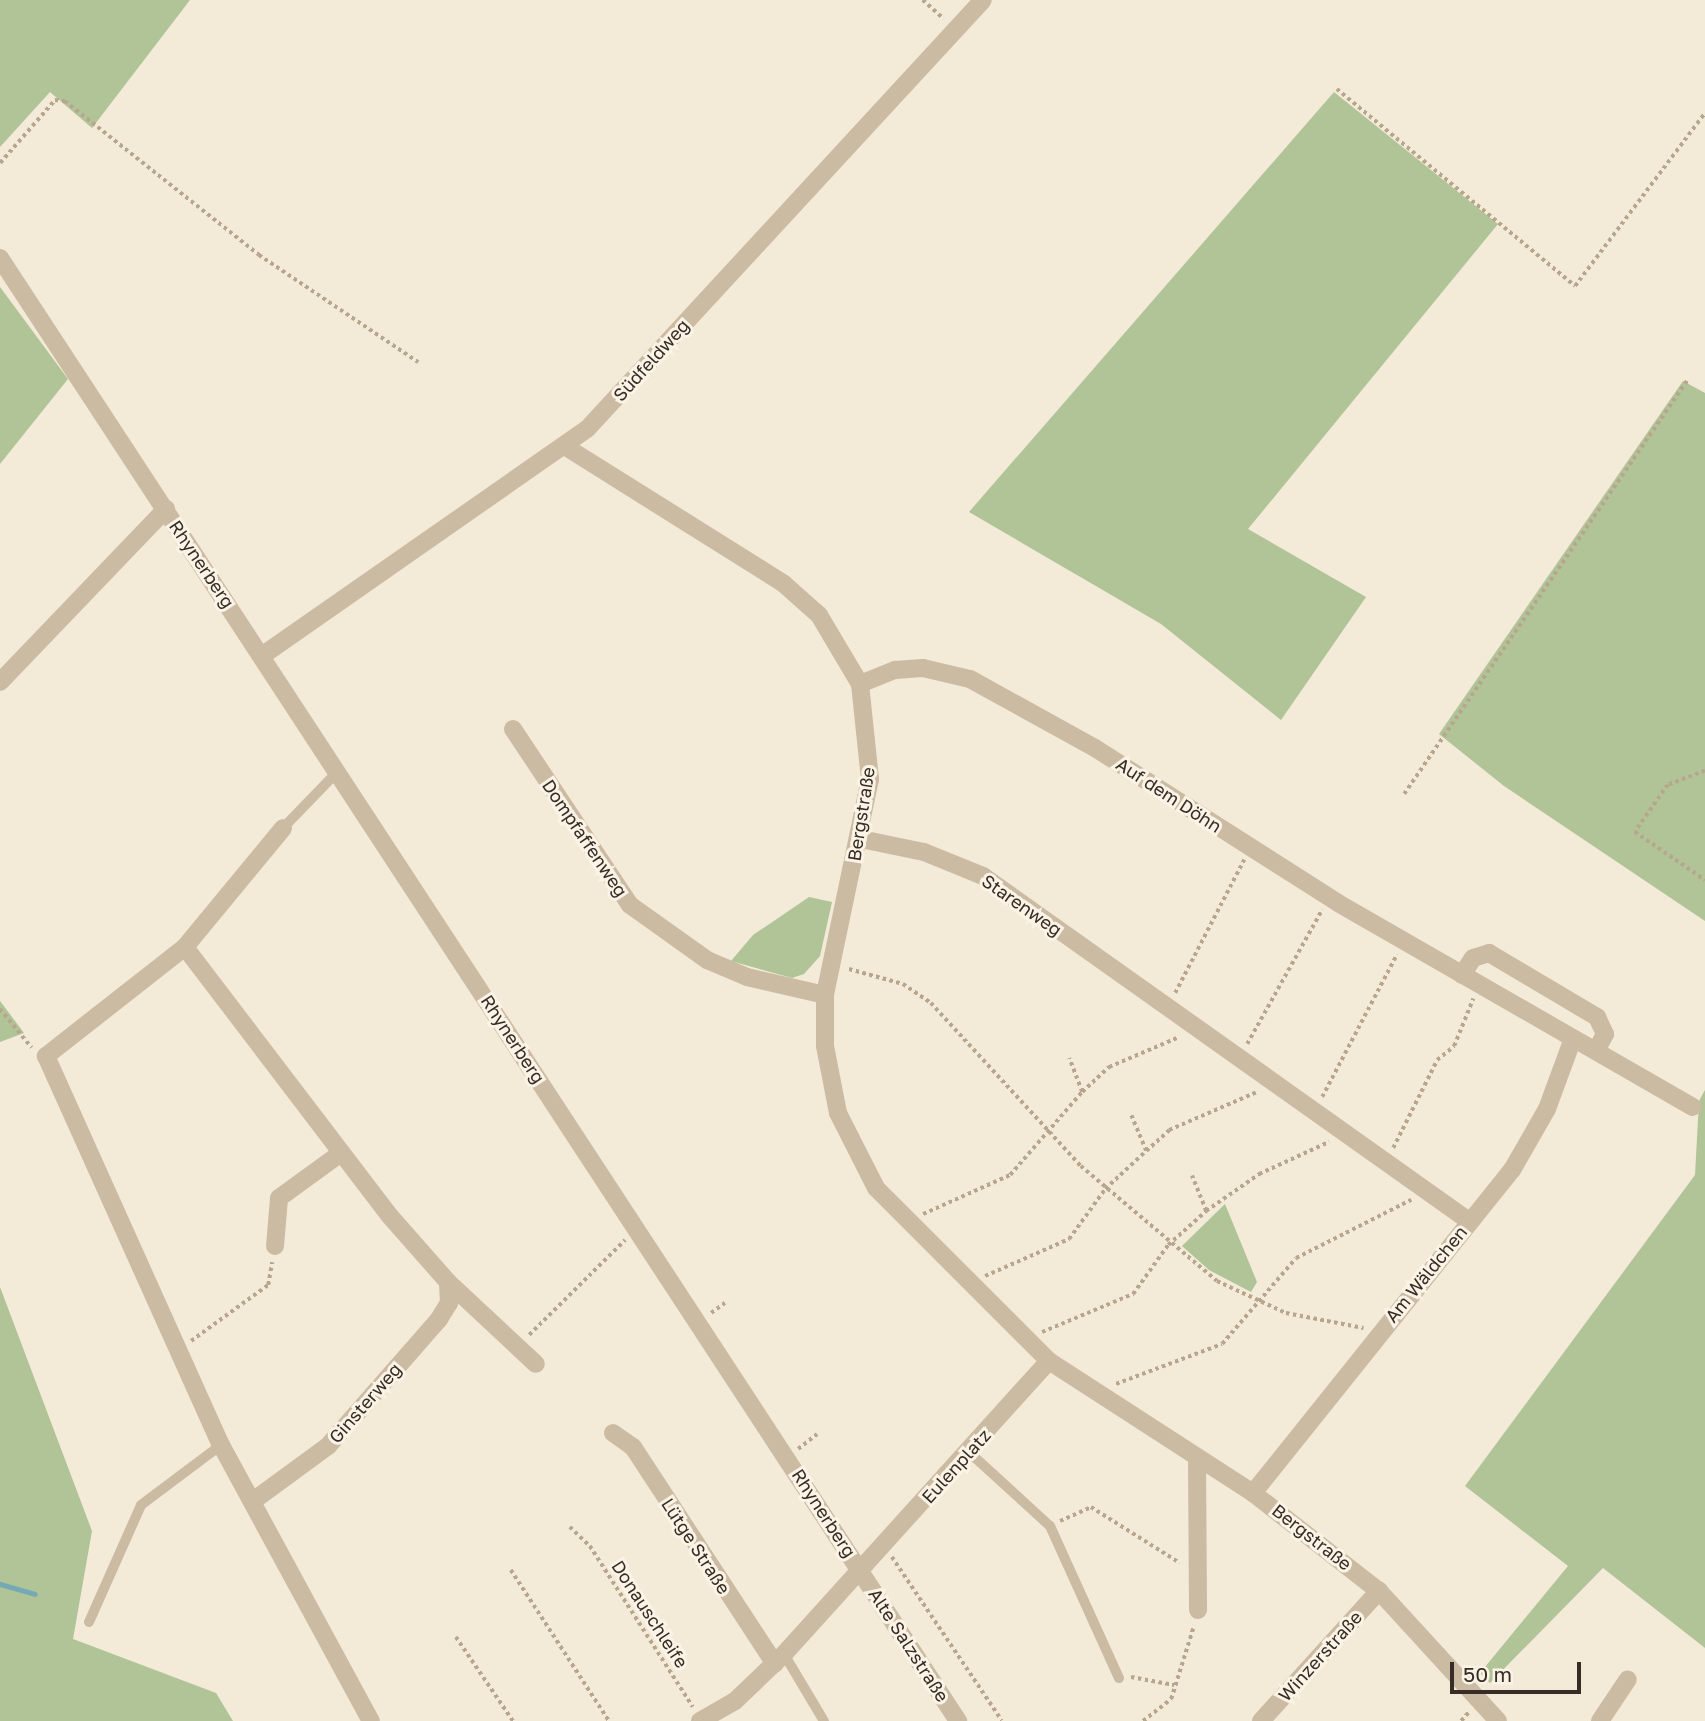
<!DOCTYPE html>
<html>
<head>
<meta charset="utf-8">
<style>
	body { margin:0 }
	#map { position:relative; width:1705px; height:1721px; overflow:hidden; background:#f3ead8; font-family:"Golos Text",sans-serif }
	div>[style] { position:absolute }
	.green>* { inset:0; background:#b0c497 }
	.stream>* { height:5px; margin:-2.5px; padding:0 2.5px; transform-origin:2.5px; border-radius:2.5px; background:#75a9b3 }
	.path>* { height:3.5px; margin-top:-1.75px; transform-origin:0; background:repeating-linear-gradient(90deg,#b8a58e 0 3.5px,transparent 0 7px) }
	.lane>* { height:10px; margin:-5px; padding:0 5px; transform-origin:5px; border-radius:5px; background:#ccbba3 }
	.street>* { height:18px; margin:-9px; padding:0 9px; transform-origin:9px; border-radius:9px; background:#ccbba3 }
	span { translate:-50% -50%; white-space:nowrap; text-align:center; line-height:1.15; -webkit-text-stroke:6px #fbf3e5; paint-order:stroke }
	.street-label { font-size:18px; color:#372d26 }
	.scale { position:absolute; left:1450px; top:1662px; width:131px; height:32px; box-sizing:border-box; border:4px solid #372d26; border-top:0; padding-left:9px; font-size:21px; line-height:24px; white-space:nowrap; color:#372d26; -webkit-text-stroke:5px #fbf3e5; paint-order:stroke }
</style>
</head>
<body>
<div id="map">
	<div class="green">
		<i style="clip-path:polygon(0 0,190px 0,92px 128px,50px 92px,0 147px)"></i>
		<i style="clip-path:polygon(1334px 92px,1498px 224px,1248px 529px,1366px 597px,1281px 720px,1161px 624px,969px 512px)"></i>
		<i style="clip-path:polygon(0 287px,68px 379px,0 464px)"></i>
		<i style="clip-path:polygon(1683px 381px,1705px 393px,1705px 921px,1504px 786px,1439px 734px)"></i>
		<i style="clip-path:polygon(809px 897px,832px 902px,820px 956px,804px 974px,792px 978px,731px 961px,753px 935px)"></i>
		<i style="clip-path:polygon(0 1001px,24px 1033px,0 1042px)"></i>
		<i style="clip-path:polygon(1705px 1090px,1705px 1648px,1603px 1568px,1490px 1683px,1480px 1673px,1568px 1566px,1465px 1486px,1695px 1175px,1699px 1101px)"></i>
		<i style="clip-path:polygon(1225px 1204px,1257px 1282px,1251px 1292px,1209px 1270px,1182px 1246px)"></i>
		<i style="clip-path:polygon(0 1287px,92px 1531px,73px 1639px,216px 1693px,233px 1721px,0 1721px)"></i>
	</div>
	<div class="stream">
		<i style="left:0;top:1584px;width:36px;rotate:16deg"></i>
	</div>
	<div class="path">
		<i style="left:923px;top:0;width:28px;rotate:42deg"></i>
		<i style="left:1337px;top:89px;width:309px;rotate:39.6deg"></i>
		<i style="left:1575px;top:286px;width:216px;rotate:-53.1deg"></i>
		<i style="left:0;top:163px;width:84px;rotate:-48.9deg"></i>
		<i style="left:55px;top:100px;width:10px;rotate:6deg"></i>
		<i style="left:65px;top:101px;width:248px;rotate:38.4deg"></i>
		<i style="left:259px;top:255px;width:192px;rotate:33.9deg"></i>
		<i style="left:1705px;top:771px;width:40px;rotate:159deg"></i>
		<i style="left:1668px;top:785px;width:57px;rotate:125.1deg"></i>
		<i style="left:1635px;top:832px;width:85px;rotate:34.4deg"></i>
		<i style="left:1404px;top:794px;width:503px;rotate:-55.61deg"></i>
		<i style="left:849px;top:969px;width:56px;rotate:15.5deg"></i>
		<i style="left:903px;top:984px;width:34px;rotate:34deg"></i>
		<i style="left:931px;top:1003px;width:222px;rotate:47.4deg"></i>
		<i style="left:1081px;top:1166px;width:178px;rotate:40.2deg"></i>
		<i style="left:1217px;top:1281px;width:76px;rotate:24.9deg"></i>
		<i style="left:1286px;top:1313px;width:79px;rotate:10.9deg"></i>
		<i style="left:1175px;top:993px;width:150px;rotate:-62.6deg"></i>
		<i style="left:0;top:1009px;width:50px;rotate:50.6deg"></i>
		<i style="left:1247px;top:1044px;width:154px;rotate:-60.8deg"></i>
		<i style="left:1082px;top:1092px;width:37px;rotate:-43deg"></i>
		<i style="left:1109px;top:1067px;width:76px;rotate:-23.2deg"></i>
		<i style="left:1322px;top:1097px;width:161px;rotate:-62.3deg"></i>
		<i style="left:1393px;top:1148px;width:98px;rotate:-63.4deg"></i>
		<i style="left:1437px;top:1060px;width:22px;rotate:-39deg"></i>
		<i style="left:1454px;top:1046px;width:51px;rotate:-68deg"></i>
		<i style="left:1146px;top:1151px;width:31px;rotate:-42deg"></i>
		<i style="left:1169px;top:1130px;width:96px;rotate:-23.4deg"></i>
		<i style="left:1206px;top:1211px;width:65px;rotate:-34.9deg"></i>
		<i style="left:1259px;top:1174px;width:77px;rotate:-24.6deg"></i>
		<i style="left:923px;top:1214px;width:95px;rotate:-24.1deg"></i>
		<i style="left:1010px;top:1175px;width:110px;rotate:-49.1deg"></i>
		<i style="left:1082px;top:1092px;width:36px;rotate:-111deg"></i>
		<i style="left:985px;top:1276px;width:92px;rotate:-23.8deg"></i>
		<i style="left:1069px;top:1239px;width:62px;rotate:-54.2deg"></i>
		<i style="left:1105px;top:1189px;width:56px;rotate:-42.8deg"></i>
		<i style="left:1146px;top:1151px;width:41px;rotate:-112.8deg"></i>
		<i style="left:711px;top:1313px;width:17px;rotate:-36deg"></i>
		<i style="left:1042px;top:1332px;width:99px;rotate:-22.7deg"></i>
		<i style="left:1133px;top:1294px;width:60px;rotate:-54.5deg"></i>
		<i style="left:1168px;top:1245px;width:51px;rotate:-41.8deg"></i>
		<i style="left:1206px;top:1211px;width:38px;rotate:-112deg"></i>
		<i style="left:529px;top:1335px;width:135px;rotate:-44.7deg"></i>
		<i style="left:191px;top:1341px;width:95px;rotate:-36deg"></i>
		<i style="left:268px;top:1285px;width:23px;rotate:-80deg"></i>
		<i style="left:1116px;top:1384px;width:113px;rotate:-20.7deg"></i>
		<i style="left:1222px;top:1344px;width:113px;rotate:-49.3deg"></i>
		<i style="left:1296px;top:1258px;width:129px;rotate:-26.8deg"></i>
		<i style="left:798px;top:1449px;width:24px;rotate:-38deg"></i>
		<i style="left:1060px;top:1521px;width:34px;rotate:-24deg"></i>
		<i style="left:1091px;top:1507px;width:105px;rotate:32.2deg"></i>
		<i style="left:570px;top:1527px;width:28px;rotate:44deg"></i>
		<i style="left:590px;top:1546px;width:191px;rotate:57.4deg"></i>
		<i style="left:892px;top:1557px;width:197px;rotate:56.1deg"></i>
		<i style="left:511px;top:1570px;width:180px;rotate:57deg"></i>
		<i style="left:456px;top:1637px;width:102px;rotate:55.8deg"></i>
		<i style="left:1131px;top:1677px;width:44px;rotate:10.5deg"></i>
		<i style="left:1143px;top:1721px;width:36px;rotate:-38deg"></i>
		<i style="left:1171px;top:1699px;width:77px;rotate:-72.7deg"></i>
		<i style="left:1461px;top:1721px;width:11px;rotate:-49deg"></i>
	</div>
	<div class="lane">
		<i style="left:283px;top:828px;width:79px;rotate:-46deg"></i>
		<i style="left:970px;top:1453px;width:108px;rotate:42.4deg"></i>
		<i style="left:1050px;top:1526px;width:167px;rotate:65.6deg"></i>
		<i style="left:89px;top:1622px;width:128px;rotate:-66deg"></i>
		<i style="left:141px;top:1505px;width:100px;rotate:-36.9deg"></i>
		<i style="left:784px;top:1654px;width:78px;rotate:59.2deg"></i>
	</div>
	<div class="street">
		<i style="left:0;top:258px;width:1749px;rotate:56.78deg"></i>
		<i style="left:566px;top:447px;width:257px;rotate:32.1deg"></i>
		<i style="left:784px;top:584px;width:47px;rotate:41.5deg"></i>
		<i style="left:819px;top:615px;width:80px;rotate:59.3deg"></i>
		<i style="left:860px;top:684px;width:96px;rotate:84deg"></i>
		<i style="left:870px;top:779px;width:221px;rotate:101.8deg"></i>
		<i style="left:825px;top:995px;width:51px;rotate:90deg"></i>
		<i style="left:825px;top:1046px;width:68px;rotate:79deg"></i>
		<i style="left:838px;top:1113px;width:84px;rotate:63.1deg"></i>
		<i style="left:876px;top:1188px;width:245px;rotate:45deg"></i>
		<i style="left:1049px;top:1361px;width:243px;rotate:32.9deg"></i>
		<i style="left:1253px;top:1493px;width:160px;rotate:37.9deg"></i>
		<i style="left:1379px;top:1591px;width:176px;rotate:47.5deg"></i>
		<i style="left:263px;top:655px;width:396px;rotate:-34.9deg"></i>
		<i style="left:588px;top:428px;width:582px;rotate:-47.3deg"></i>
		<i style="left:0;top:682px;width:240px;rotate:-46.2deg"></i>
		<i style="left:860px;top:684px;width:38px;rotate:-22deg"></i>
		<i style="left:895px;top:670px;width:28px;rotate:-4deg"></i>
		<i style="left:923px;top:668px;width:48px;rotate:13.2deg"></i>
		<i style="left:970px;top:679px;width:143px;rotate:28.9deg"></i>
		<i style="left:1095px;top:748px;width:288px;rotate:32.5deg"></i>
		<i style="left:1338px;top:903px;width:409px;rotate:29.9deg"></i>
		<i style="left:513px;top:729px;width:211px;rotate:56.4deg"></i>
		<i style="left:630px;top:905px;width:95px;rotate:35.5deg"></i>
		<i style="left:707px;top:960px;width:43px;rotate:23deg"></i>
		<i style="left:747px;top:977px;width:80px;rotate:13deg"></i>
		<i style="left:861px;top:839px;width:64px;rotate:11.7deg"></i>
		<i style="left:924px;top:852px;width:64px;rotate:22.1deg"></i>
		<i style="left:983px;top:876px;width:596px;rotate:35.37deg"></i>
		<i style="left:185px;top:947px;width:154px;rotate:-50.5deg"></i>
		<i style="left:1462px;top:975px;width:20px;rotate:-57deg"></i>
		<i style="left:1473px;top:958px;width:17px;rotate:-17deg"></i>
		<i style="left:1489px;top:953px;width:126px;rotate:30.7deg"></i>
		<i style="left:1597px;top:1017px;width:19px;rotate:65deg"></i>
		<i style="left:1605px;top:1034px;width:19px;rotate:118deg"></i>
		<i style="left:275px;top:1246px;width:48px;rotate:-85.2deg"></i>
		<i style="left:279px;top:1198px;width:77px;rotate:-36deg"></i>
		<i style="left:448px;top:1282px;width:120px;rotate:43deg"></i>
		<i style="left:613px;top:1433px;width:24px;rotate:35deg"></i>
		<i style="left:633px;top:1447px;width:259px;rotate:56.8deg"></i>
		<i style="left:1197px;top:1462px;width:148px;rotate:89.6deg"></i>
		<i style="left:1253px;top:1493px;width:414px;rotate:-51.3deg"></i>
		<i style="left:1512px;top:1170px;width:70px;rotate:-60.2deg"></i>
		<i style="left:1547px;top:1109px;width:72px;rotate:-69.8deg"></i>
		<i style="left:253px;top:1501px;width:93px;rotate:-36.3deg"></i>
		<i style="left:328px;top:1446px;width:169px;rotate:-48.8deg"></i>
		<i style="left:439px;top:1319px;width:19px;rotate:-58deg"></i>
		<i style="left:449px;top:1303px;width:21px;rotate:-93deg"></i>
		<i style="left:448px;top:1282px;width:89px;rotate:-131.4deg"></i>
		<i style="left:389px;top:1215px;width:337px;rotate:-127.3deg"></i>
		<i style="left:185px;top:947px;width:177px;rotate:141.9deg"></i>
		<i style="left:46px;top:1056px;width:427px;rotate:65.8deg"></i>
		<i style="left:221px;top:1445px;width:314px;rotate:61.5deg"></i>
		<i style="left:700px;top:1721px;width:40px;rotate:-29.7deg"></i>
		<i style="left:735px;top:1701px;width:68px;rotate:-43.8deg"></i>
		<i style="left:784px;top:1654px;width:395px;rotate:-47.9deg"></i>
		<i style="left:1261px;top:1721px;width:176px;rotate:-47.8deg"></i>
		<i style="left:1600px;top:1721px;width:50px;rotate:-56.3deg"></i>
	</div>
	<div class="street-label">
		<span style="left:651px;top:360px;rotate:-48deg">Südfeldweg</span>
		<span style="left:202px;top:564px;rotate:56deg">Rhynerberg</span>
		<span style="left:1169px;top:795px;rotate:33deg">Auf dem Döhn</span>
		<span style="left:861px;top:814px;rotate:-81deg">Bergstraße</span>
		<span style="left:585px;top:838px;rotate:56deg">Dompfaffenweg</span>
		<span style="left:1022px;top:905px;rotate:35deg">Starenweg</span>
		<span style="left:513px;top:1039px;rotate:57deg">Rhynerberg</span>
		<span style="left:1426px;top:1274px;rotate:-51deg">Am Wäldchen</span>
		<span style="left:365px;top:1403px;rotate:-49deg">Ginsterweg</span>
		<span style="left:956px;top:1466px;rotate:-48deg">Eulenplatz</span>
		<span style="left:824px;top:1513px;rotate:57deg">Rhynerberg</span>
		<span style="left:1312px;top:1537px;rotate:38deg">Bergstraße</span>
		<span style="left:696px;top:1546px;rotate:57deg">Lütge Straße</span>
		<span style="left:650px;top:1614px;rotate:57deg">Donauschleife</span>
		<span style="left:909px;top:1645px;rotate:57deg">Alte Salzstraße</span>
		<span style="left:1320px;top:1656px;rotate:-48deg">Winzerstraße</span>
	</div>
	<div class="scale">50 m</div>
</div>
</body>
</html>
